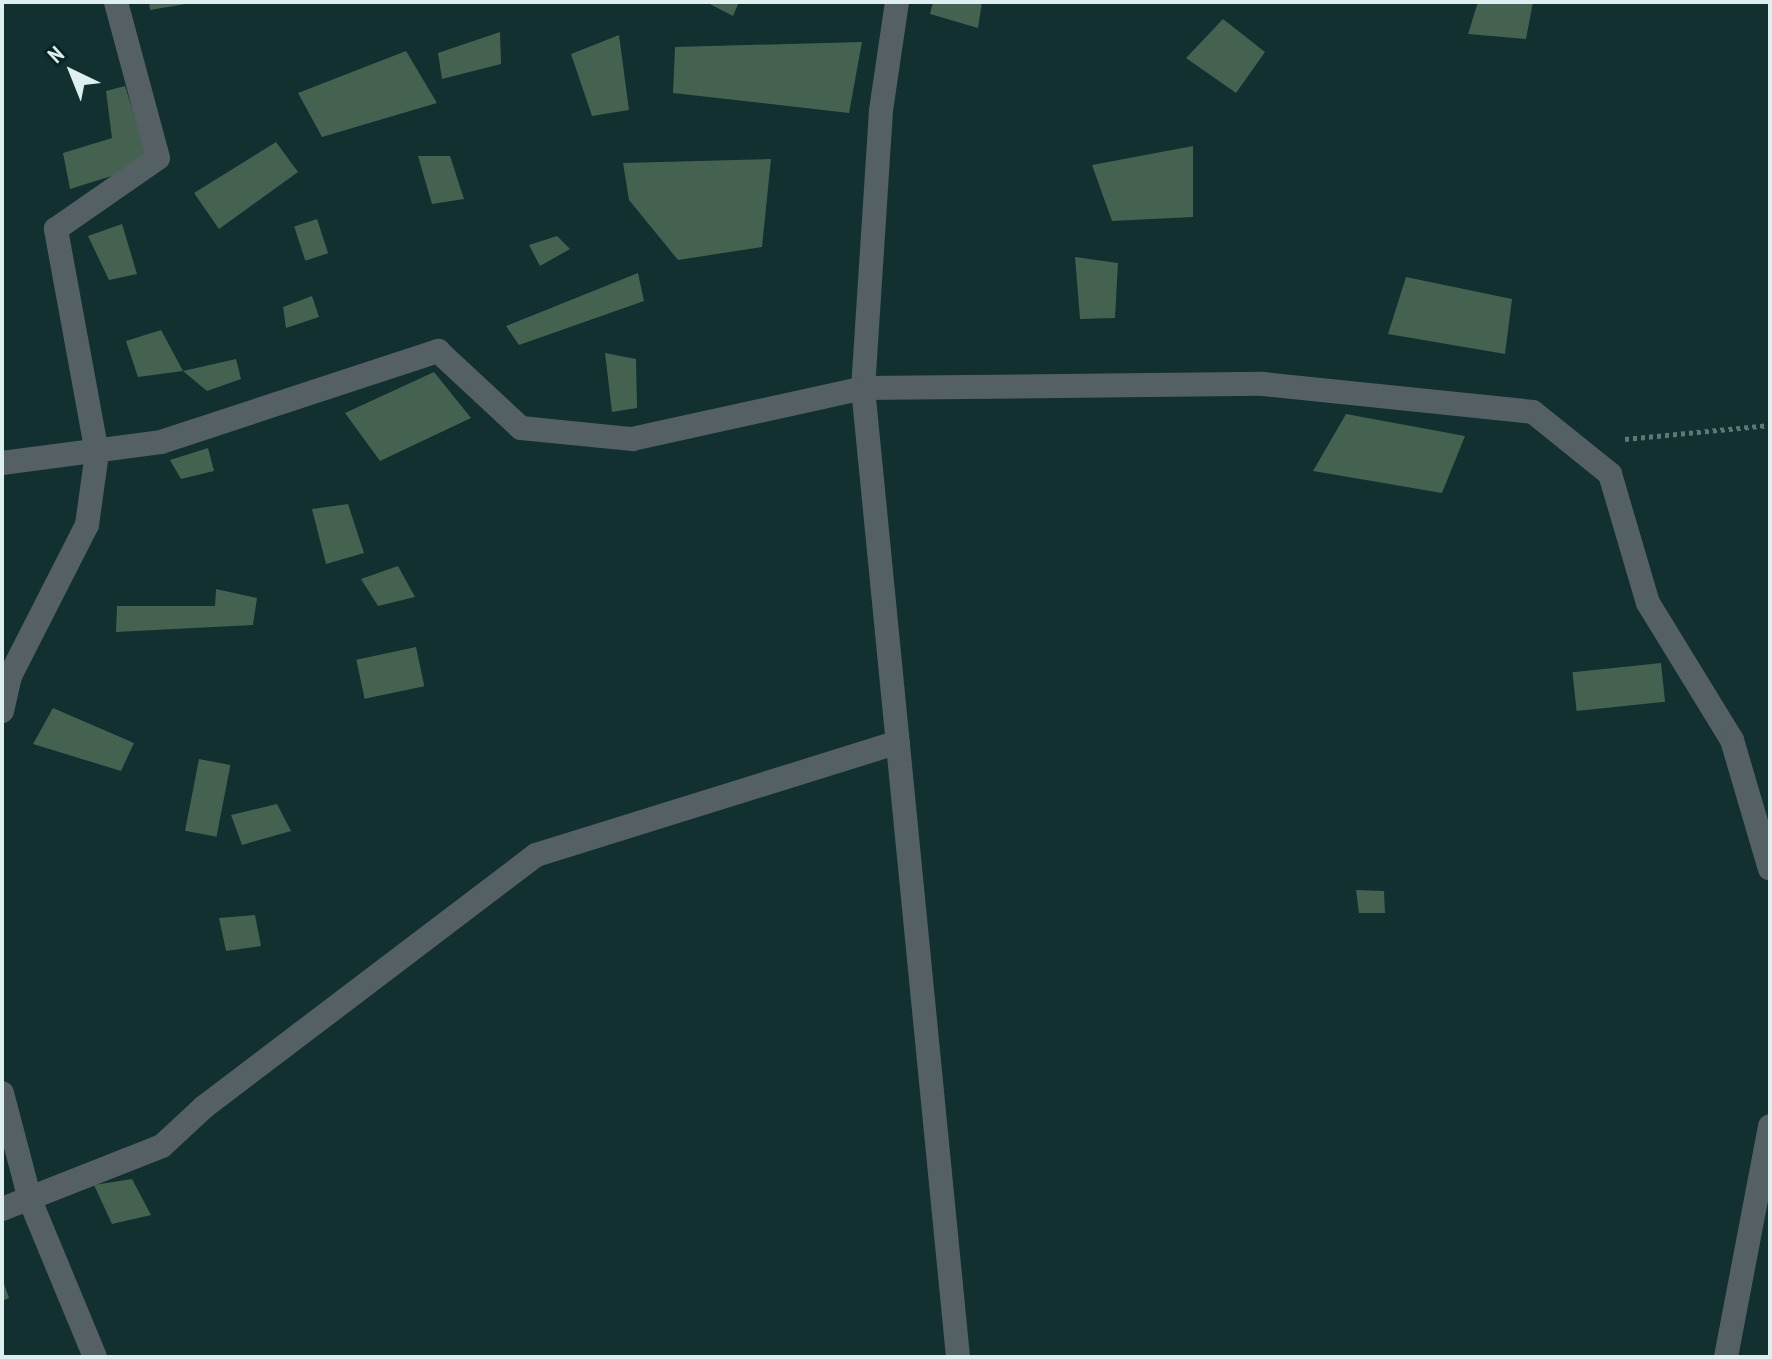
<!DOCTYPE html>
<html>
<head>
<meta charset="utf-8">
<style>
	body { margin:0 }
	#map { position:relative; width:1772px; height:1359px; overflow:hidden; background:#11302f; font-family:"PT Sans Narrow",sans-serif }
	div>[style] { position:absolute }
	.building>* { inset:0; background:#456150; transform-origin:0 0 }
	.path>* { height:5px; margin-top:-2.5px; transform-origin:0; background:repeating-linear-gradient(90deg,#5c7776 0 4px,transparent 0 8px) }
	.minor>* { height:24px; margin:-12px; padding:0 12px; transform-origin:12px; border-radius:12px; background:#556065 }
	span { translate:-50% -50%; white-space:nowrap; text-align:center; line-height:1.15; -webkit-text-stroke:6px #062625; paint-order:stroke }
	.frame { position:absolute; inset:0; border:4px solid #ddefee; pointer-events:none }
	.north { position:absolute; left:32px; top:32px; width:80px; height:80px; -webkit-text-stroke:6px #062625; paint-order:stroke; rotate:317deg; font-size:22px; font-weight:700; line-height:32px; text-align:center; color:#ddefee }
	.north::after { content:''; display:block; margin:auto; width:28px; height:36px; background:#ddefee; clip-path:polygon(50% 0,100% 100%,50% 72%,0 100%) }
</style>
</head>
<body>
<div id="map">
	<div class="building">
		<i style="clip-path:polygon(149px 2px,186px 2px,186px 4px,150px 10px)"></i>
		<i style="clip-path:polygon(706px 2px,739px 2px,733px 16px)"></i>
		<i style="clip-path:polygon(933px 2px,982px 2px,978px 28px,930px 14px)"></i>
		<i style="clip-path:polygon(1478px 2px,1533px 2px,1526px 39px,1468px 34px)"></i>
		<i style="clip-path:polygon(1223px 19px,1265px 52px,1236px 93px,1186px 58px)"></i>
		<i style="clip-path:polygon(500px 32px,501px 64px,442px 79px,438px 53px)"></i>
		<i style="clip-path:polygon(619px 35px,629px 110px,592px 116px,571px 54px)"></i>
		<i style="clip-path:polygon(862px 42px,849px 113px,673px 93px,675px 47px)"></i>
		<i style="clip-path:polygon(406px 51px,437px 103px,322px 137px,298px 93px)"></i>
		<i style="clip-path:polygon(125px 86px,150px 164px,70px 189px,63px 153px,112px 138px,106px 91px)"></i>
		<i style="clip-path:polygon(276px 142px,298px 172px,219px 229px,194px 193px)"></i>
		<i style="clip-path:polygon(1193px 146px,1193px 217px,1112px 221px,1092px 165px)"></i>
		<i style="clip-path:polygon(418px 156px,450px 156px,464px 199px,432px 204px)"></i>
		<i style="clip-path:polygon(771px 159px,762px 247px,678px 260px,629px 200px,623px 163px)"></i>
		<i style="left:317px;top:219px;width:36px;height:24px;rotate:72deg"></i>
		<i style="clip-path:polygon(122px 224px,137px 274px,109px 280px,88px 236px)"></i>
		<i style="clip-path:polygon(557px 236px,570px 249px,540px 266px,529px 245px)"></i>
		<i style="clip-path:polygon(1075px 257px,1118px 263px,1115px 318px,1080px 319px)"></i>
		<i style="clip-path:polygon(638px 273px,644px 301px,519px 345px,506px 326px)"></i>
		<i style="clip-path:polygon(1406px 277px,1512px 299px,1505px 354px,1388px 334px)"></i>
		<i style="clip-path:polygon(312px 296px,319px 317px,286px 328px,283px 307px)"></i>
		<i style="clip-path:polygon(161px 330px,183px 371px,138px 377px,126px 341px)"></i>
		<i style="clip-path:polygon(605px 353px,636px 359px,637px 408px,612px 412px)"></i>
		<i style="clip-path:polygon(236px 359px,241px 379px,207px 391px,183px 371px)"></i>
		<i style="clip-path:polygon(434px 372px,471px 418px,380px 461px,345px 413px)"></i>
		<i style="clip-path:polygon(1346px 414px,1465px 436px,1442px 493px,1313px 471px)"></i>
		<i style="clip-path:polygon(208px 448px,214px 471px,181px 479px,170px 460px)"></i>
		<i style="clip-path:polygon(348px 504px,364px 553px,326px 564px,312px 509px)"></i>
		<i style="clip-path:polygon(398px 566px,415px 597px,378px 606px,361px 579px)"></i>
		<i style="clip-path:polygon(216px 589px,257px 598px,253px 625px,116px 632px,117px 606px,215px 606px)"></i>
		<i style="left:416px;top:647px;width:40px;height:61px;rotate:78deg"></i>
		<i style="left:1661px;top:663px;width:39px;height:89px;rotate:84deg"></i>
		<i style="clip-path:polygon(53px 708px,134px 743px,121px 771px,33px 744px)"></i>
		<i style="left:199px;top:759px;width:32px;height:73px;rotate:11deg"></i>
		<i style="clip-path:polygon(277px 804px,291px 831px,242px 845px,231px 815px)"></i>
		<i style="clip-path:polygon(1356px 890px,1384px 891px,1385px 913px,1359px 913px)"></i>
		<i style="clip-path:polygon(255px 915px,261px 946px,226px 951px,219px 918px)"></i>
		<i style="clip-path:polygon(132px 1179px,151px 1215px,112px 1224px,94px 1185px)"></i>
		<i style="clip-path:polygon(2px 1278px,9px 1298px,2px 1301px)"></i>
	</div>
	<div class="path">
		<i style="left:1625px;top:439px;width:146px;rotate:-5.5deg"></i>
	</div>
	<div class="minor">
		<i style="left:897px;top:2px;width:110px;rotate:98.4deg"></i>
		<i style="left:881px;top:111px;width:278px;rotate:93.7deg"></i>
		<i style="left:863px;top:388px;width:974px;rotate:84.4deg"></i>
		<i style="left:2px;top:463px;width:160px;rotate:-7.5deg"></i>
		<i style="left:161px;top:442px;width:292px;rotate:-18.2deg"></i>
		<i style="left:438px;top:351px;width:113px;rotate:42.9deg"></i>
		<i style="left:521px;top:428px;width:112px;rotate:5.7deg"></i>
		<i style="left:632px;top:439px;width:237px;rotate:-12.4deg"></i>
		<i style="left:863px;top:388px;width:400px;rotate:-0.6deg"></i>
		<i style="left:1263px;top:384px;width:271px;rotate:5.9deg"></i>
		<i style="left:1533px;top:412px;width:99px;rotate:38.8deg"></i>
		<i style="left:1610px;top:474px;width:134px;rotate:73.6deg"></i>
		<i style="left:1648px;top:603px;width:161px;rotate:58.5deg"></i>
		<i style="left:1732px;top:740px;width:134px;rotate:73.6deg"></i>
		<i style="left:2px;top:711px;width:36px;rotate:-77deg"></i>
		<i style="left:10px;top:676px;width:169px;rotate:-63deg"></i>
		<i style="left:87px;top:525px;width:73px;rotate:-82.1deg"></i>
		<i style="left:97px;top:453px;width:228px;rotate:-100.4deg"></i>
		<i style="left:56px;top:229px;width:124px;rotate:-34.8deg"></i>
		<i style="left:158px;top:158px;width:162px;rotate:-105.1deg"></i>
		<i style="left:2px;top:1093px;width:111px;rotate:75.3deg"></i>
		<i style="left:30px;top:1200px;width:170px;rotate:67.5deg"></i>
		<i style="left:2px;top:1209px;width:172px;rotate:-21.5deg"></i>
		<i style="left:162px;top:1146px;width:57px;rotate:-42.9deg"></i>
		<i style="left:204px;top:1107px;width:417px;rotate:-37.2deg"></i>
		<i style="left:536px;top:855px;width:379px;rotate:-17.3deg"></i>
		<i style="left:1726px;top:1357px;width:235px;rotate:-79.2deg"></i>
	</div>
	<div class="frame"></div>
	<div class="north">N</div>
</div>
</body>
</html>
